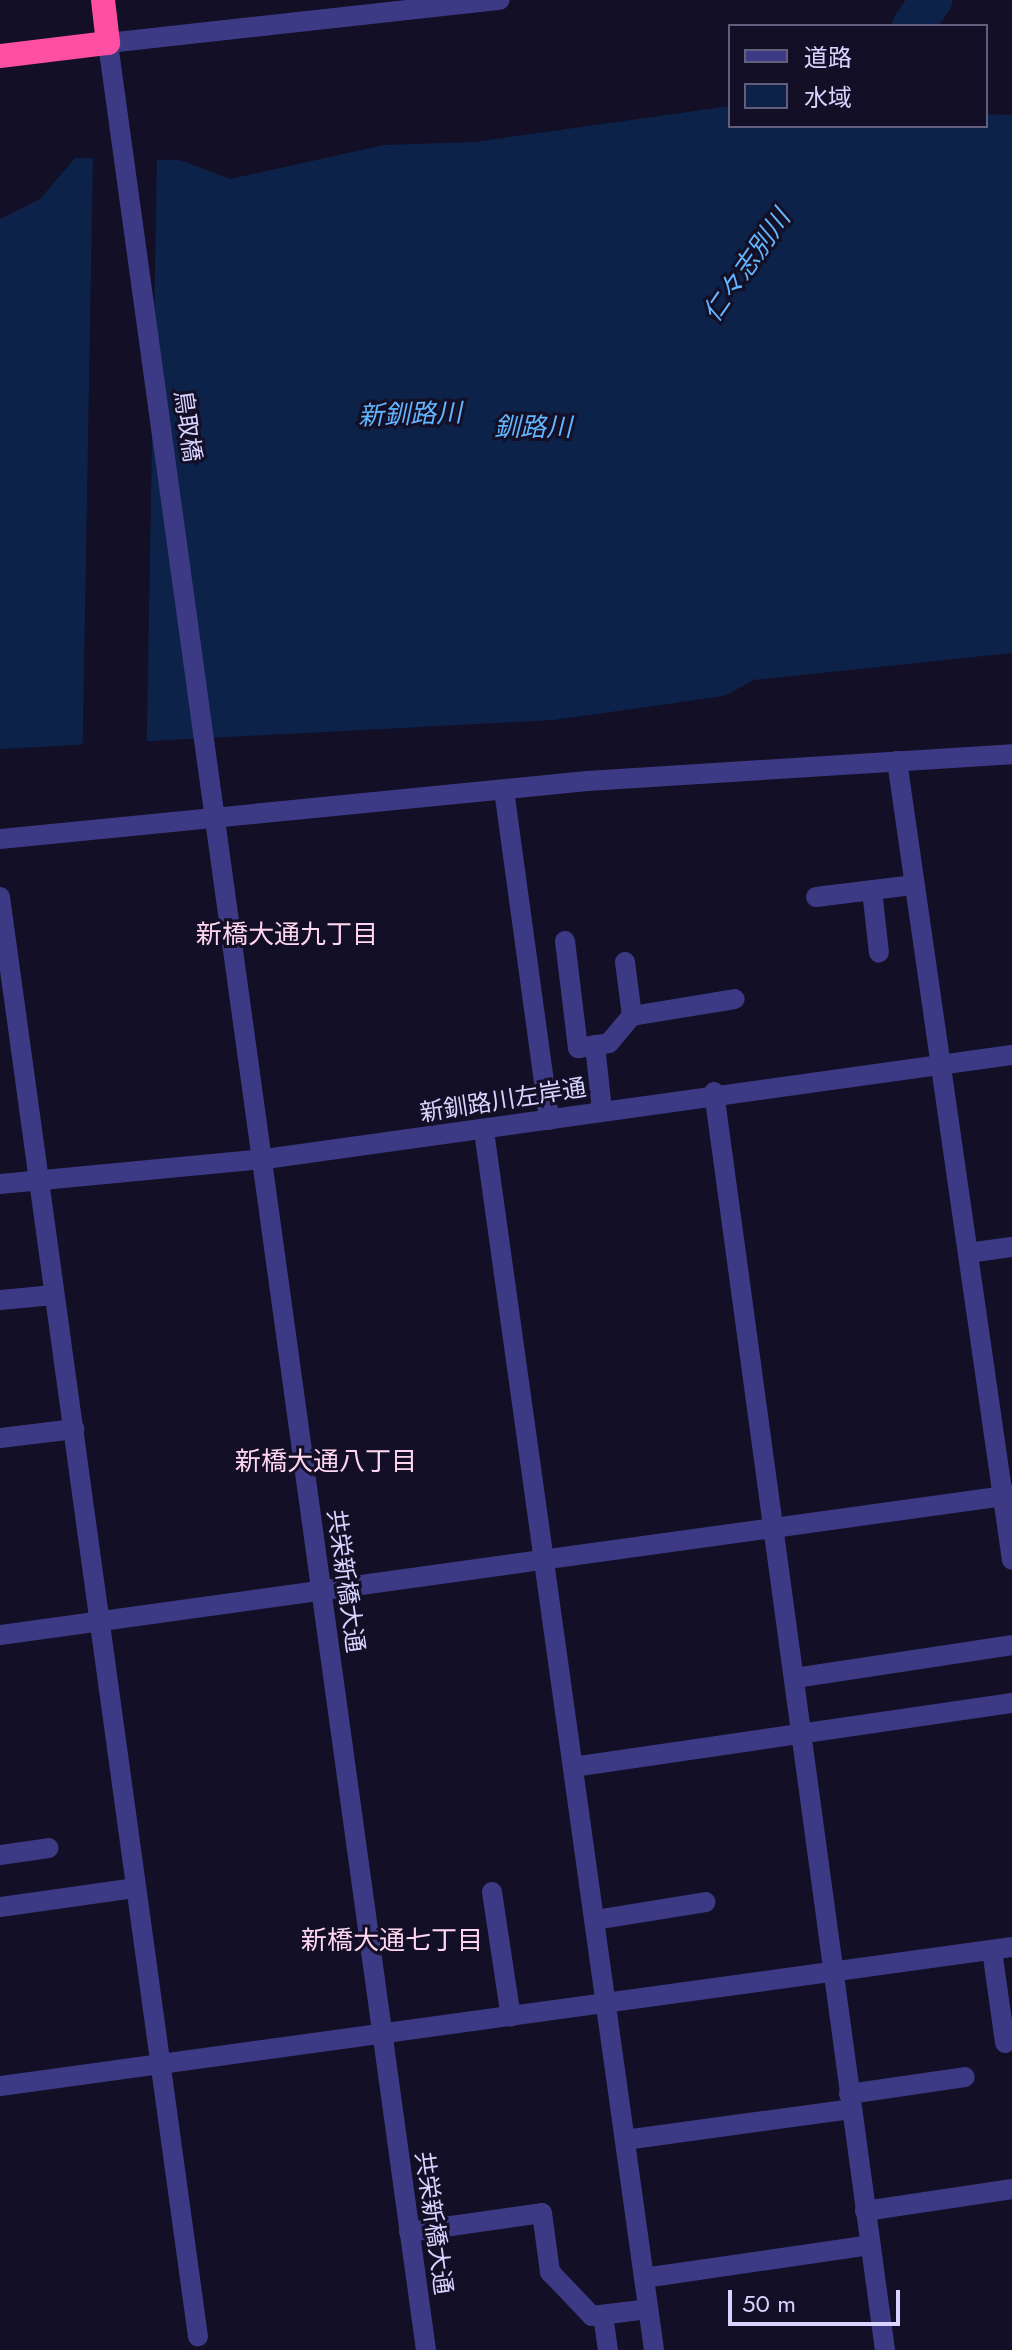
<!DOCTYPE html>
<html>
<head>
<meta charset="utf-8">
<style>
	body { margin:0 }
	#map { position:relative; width:1012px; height:2350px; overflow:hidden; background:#130f26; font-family:Jost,"Noto Sans JP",sans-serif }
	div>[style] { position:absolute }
	.water>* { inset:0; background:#0c2248 }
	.pier>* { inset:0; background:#130f26; transform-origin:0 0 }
	.river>* { height:42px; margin:-21px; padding:0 21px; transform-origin:21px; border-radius:21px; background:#0c2248 }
	.minor>* { height:20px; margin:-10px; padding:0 10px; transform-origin:10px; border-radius:10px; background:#3d3a85 }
	.highway>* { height:24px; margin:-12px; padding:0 12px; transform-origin:12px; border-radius:12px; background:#ff4fa3 }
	span { translate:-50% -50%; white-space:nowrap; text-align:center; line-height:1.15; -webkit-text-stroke:6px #130f26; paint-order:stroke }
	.street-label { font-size:24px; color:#d9d4ff }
	.water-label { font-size:26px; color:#62b6ff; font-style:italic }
	.neighbourhood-label { font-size:26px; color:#ffd6f0 }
	.legend { position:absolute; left:728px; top:24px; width:260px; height:104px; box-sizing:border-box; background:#130f26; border:2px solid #625e7d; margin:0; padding:10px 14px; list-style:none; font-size:24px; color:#d9d4ff }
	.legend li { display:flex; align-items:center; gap:16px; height:40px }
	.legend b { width:40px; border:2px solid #625e7d }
	.scale { position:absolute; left:728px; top:2290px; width:172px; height:36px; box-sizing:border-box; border:4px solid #d9d4ff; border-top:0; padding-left:10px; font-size:24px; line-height:28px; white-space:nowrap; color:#d9d4ff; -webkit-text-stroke:6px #130f26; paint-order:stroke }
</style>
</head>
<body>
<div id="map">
	<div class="water">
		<i style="clip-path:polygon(730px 106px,730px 126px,986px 126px,986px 114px,1012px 115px,1012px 653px,754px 680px,724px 696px,554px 720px,0 749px,0 219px,40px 199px,75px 158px,180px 160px,230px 179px,384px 145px,475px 142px)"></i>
	</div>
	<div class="pier">
		<i style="left:93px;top:154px;width:64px;height:591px;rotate:1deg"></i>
	</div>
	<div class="river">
		<i style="left:913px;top:26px;width:32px;rotate:-55deg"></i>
	</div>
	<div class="minor">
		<i style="left:897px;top:761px;width:807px;rotate:81.81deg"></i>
		<i style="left:504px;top:790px;width:333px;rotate:82.2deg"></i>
		<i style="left:0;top:839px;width:590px;rotate:-5.64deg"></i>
		<i style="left:587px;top:781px;width:426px;rotate:-3.6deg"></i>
		<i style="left:872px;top:890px;width:63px;rotate:83.7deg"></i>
		<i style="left:0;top:897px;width:1453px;rotate:82.17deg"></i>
		<i style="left:816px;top:897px;width:99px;rotate:-7deg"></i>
		<i style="left:565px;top:941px;width:108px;rotate:83.1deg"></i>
		<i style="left:578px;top:1048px;width:31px;rotate:-9deg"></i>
		<i style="left:609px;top:1043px;width:35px;rotate:-50deg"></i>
		<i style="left:625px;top:962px;width:54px;rotate:82.6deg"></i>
		<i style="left:632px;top:1016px;width:104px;rotate:-9.4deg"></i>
		<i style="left:595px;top:1045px;width:66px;rotate:83.9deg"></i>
		<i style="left:714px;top:1092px;width:1270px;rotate:82.26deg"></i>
		<i style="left:484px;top:1131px;width:1231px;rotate:82.06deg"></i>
		<i style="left:0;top:1184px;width:266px;rotate:-5.4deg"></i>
		<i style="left:265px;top:1159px;width:754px;rotate:-7.93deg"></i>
		<i style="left:968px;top:1253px;width:44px;rotate:-7.8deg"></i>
		<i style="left:0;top:1300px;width:54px;rotate:-5.3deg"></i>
		<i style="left:0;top:1438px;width:75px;rotate:-6.9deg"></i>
		<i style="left:0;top:1635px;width:1022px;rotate:-7.88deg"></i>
		<i style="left:795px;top:1678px;width:219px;rotate:-8.6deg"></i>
		<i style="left:573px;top:1767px;width:444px;rotate:-8.3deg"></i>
		<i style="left:0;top:1855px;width:49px;rotate:-8.1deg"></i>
		<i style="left:492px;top:1892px;width:126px;rotate:81.4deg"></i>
		<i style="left:0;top:1907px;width:137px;rotate:-8deg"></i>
		<i style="left:595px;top:1920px;width:112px;rotate:-9.2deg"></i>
		<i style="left:992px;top:1950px;width:94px;rotate:82deg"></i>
		<i style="left:0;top:2086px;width:1022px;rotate:-7.82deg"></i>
		<i style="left:849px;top:2094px;width:117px;rotate:-8.3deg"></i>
		<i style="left:625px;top:2140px;width:228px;rotate:-7.8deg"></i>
		<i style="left:865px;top:2211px;width:149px;rotate:-8.5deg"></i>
		<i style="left:409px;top:2232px;width:134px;rotate:-8.1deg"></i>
		<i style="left:542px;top:2213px;width:60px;rotate:82.3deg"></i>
		<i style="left:550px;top:2272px;width:61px;rotate:46.3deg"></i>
		<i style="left:592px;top:2316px;width:56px;rotate:-7.1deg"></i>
		<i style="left:644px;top:2278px;width:228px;rotate:-8.3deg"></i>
		<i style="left:603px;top:2315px;width:35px;rotate:82deg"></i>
		<i style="left:426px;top:2350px;width:2329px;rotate:-97.85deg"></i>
		<i style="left:108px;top:43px;width:394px;rotate:-6.3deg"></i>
	</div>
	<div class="highway">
		<i style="left:0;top:56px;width:109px;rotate:-6.9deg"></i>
		<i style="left:108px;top:43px;width:43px;rotate:-96.6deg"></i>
	</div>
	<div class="street-label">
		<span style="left:188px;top:426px;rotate:82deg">鳥取橋</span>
		<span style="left:503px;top:1100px;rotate:-9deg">新釧路川左岸通</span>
		<span style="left:346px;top:1581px;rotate:82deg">共栄新橋大通</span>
		<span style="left:434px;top:2223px;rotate:82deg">共栄新橋大通</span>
	</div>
	<div class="water-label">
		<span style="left:747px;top:266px;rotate:-55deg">仁々志別川</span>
		<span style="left:410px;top:415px;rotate:-2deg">新釧路川</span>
		<span style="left:533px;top:428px">釧路川</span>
	</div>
	<div class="neighbourhood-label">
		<span style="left:287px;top:935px">新橋大通九丁目</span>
		<span style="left:326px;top:1462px">新橋大通八丁目</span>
		<span style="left:392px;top:1941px">新橋大通七丁目</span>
	</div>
	<ul class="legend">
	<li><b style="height:10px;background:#3d3a85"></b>道路</li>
	<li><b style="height:22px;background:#0c2248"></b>水域</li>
	</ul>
	<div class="scale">50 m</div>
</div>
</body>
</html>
